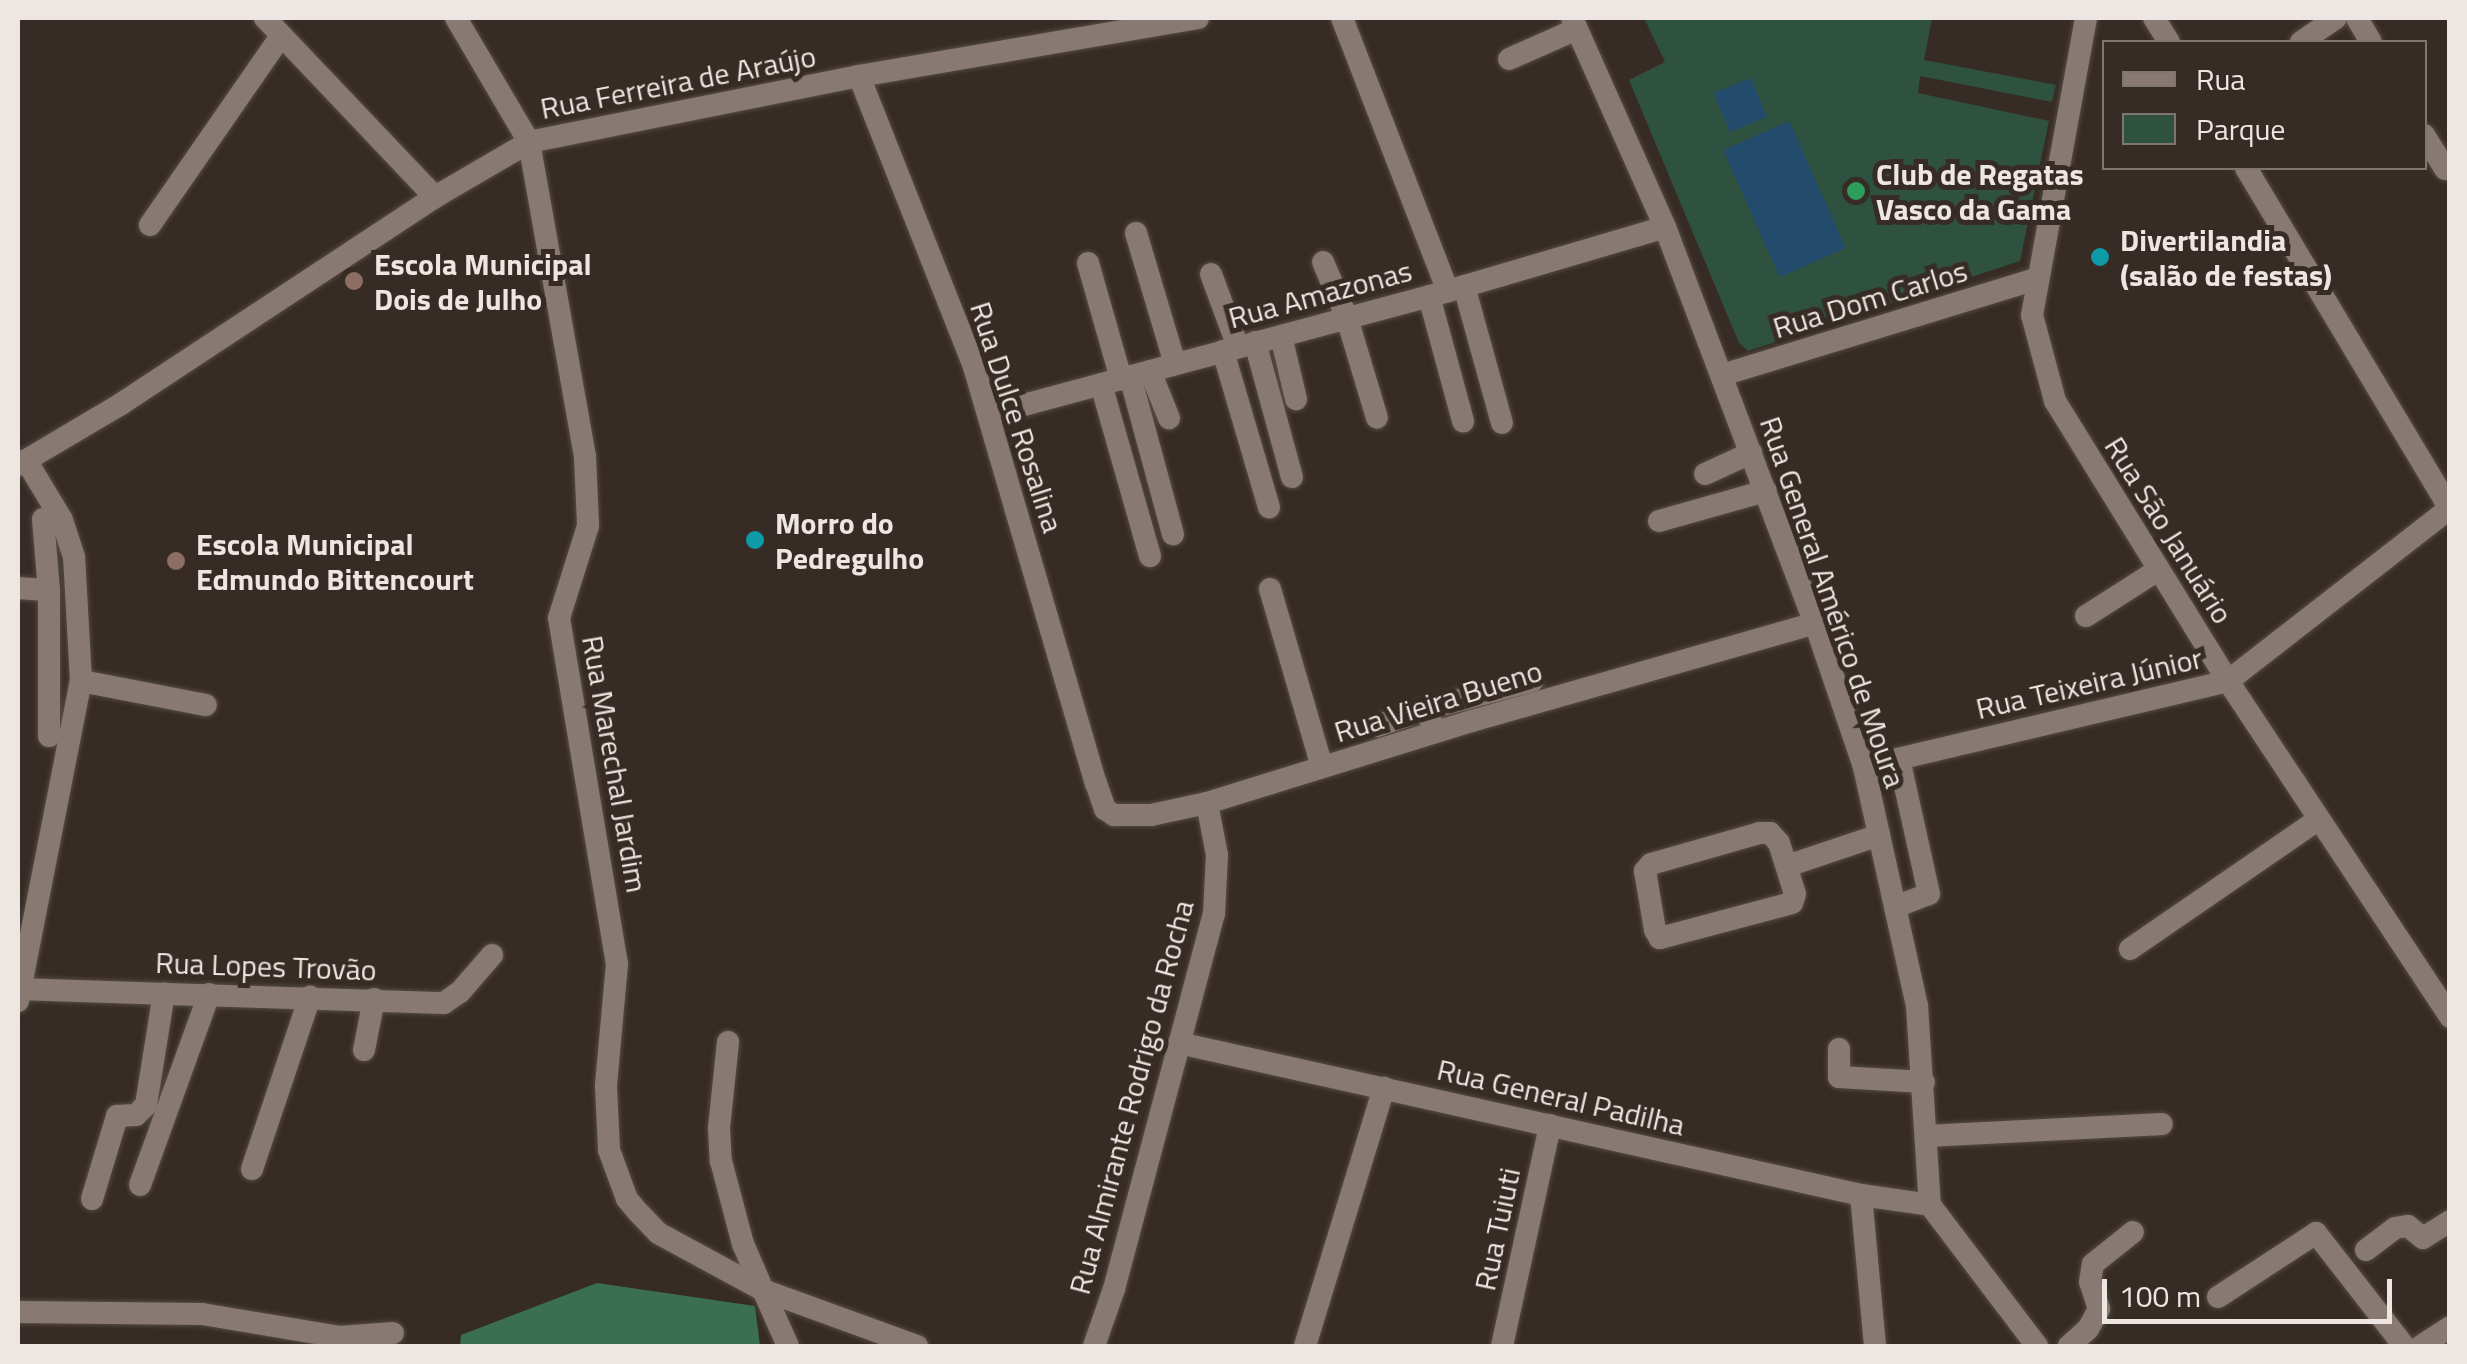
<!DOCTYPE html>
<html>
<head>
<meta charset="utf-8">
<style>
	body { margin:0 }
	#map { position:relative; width:2467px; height:1364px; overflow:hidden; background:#372c25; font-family:"Titillium Web",sans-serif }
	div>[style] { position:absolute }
	.green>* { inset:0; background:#2f513f }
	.forest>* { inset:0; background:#3b6f53 }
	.water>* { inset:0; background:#234c6c; transform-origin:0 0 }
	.roads { filter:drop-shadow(0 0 2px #544b45) drop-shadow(0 0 2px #544b45) }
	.minor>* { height:22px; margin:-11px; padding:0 11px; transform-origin:11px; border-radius:11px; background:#887a72 }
	.dots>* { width:28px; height:28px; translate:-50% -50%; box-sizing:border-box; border:5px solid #372c25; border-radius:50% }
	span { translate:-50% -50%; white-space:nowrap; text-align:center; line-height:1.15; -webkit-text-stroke:10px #372c25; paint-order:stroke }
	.street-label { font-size:30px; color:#eee6e2 }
	.poi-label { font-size:30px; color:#eee6e2; font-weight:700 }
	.left { translate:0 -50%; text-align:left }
	.frame { position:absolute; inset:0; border:20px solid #eee6e2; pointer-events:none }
	.legend { position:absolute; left:2102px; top:40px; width:325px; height:130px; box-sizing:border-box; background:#372c25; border:2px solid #807671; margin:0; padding:12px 18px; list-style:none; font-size:30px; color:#eee6e2 }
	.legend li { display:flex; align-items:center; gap:20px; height:50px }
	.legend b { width:50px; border:2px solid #807671 }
	.scale { position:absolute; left:2102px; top:1279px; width:290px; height:45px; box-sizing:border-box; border:5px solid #eee6e2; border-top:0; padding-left:12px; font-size:30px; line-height:35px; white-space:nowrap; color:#eee6e2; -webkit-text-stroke:8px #372c25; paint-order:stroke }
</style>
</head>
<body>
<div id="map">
	<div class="green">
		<i style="clip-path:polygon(1644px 18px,1932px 18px,1924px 60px,2056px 85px,2052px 102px,1920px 76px,1918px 93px,2049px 121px,2020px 261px,1748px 351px,1739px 343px,1629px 80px,1665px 62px)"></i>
	</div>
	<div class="forest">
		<i style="clip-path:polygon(597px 1283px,755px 1306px,760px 1346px,460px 1346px,461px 1335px)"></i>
	</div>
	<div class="water">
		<i style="left:1751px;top:78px;width:42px;height:40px;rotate:68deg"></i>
		<i style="left:1789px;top:121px;width:139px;height:72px;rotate:66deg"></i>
	</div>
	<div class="roads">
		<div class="minor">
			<i style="left:265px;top:18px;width:247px;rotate:46.5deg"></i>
			<i style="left:456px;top:18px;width:144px;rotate:59.5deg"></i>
			<i style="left:529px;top:142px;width:319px;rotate:79.9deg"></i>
			<i style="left:585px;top:456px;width:70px;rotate:87.5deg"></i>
			<i style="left:588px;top:526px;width:96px;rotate:107.5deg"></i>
			<i style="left:559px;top:618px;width:351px;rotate:80.5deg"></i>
			<i style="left:617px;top:964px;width:122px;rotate:95.2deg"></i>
			<i style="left:606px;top:1086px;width:64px;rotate:87.3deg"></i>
			<i style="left:609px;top:1150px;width:52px;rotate:69.8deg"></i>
			<i style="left:627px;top:1199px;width:17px;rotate:50deg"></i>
			<i style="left:638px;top:1212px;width:29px;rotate:46deg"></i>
			<i style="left:658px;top:1233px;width:119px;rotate:28.5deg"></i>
			<i style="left:763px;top:1290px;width:61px;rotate:65.9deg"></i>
			<i style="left:1342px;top:18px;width:293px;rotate:68.8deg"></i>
			<i style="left:1572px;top:18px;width:229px;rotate:66deg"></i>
			<i style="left:1665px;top:227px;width:423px;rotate:69.3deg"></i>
			<i style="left:1815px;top:623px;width:152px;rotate:71.2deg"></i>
			<i style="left:1864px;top:767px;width:245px;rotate:77.5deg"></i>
			<i style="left:1917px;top:1006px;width:199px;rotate:86.3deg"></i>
			<i style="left:2086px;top:18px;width:302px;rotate:100.3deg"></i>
			<i style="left:2032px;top:315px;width:89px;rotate:75deg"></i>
			<i style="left:2055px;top:401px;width:329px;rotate:58.3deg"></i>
			<i style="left:2228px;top:681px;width:403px;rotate:56.5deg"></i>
			<i style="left:2154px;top:18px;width:28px;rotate:58deg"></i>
			<i style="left:2357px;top:18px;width:28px;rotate:60deg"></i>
			<i style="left:2301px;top:42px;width:42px;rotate:-34.4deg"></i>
			<i style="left:1509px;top:59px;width:74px;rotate:-23.8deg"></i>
			<i style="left:859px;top:76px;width:313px;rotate:68.4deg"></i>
			<i style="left:974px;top:367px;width:434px;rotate:73.7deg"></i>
			<i style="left:1096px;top:783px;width:28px;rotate:71deg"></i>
			<i style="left:1105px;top:809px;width:11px;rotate:34deg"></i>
			<i style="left:1114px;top:815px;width:37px"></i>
			<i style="left:1151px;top:815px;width:57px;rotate:-12.1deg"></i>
			<i style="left:1207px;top:803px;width:277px;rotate:-17.2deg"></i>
			<i style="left:1472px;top:721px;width:357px;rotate:-15.9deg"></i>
			<i style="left:2424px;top:135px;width:40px;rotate:58deg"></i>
			<i style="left:2246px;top:168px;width:397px;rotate:59.1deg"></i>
			<i style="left:150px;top:225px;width:230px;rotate:-55.3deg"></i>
			<i style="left:1136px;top:233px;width:137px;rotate:73.4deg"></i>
			<i style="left:1323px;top:262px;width:61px;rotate:66.8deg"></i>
			<i style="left:1347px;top:318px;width:104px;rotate:73.3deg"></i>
			<i style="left:1088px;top:263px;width:121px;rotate:74.1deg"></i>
			<i style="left:1211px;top:274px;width:78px;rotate:69.7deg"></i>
			<i style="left:1464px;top:286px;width:142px;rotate:74.5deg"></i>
			<i style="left:1429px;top:296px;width:130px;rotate:74.8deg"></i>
			<i style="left:1281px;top:336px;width:65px;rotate:76.6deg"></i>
			<i style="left:1255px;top:342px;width:140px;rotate:74.7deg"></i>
			<i style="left:1223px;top:351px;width:163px;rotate:73.6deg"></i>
			<i style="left:1150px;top:371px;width:51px;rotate:68deg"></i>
			<i style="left:1722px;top:375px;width:328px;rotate:-17deg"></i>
			<i style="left:1130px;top:376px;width:164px;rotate:74.8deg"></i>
			<i style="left:1101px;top:384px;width:179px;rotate:74.1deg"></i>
			<i style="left:990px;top:414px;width:474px;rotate:-15deg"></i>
			<i style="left:1448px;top:291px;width:226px;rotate:-16.4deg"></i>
			<i style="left:18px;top:465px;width:120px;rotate:-30.6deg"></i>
			<i style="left:121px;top:404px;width:376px;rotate:-33.4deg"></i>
			<i style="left:435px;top:197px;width:109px;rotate:-30.3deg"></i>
			<i style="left:529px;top:142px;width:337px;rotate:-11.3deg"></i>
			<i style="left:859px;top:76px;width:344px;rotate:-9.7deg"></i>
			<i style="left:1705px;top:474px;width:51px;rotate:-24.5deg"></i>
			<i style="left:43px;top:519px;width:71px;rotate:85.2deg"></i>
			<i style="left:49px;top:590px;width:146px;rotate:90deg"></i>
			<i style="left:1659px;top:521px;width:111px;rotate:-15.7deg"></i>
			<i style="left:18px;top:588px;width:31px;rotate:4deg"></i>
			<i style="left:1270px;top:589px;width:185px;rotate:73.7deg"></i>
			<i style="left:2086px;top:616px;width:85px;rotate:-32.6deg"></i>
			<i style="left:81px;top:681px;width:127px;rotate:10.9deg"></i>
			<i style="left:1427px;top:709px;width:109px;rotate:-14.9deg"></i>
			<i style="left:1377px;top:726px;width:53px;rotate:-18.8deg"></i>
			<i style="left:1427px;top:709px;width:16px;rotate:72deg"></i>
			<i style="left:1864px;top:767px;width:374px;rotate:-13.3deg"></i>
			<i style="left:2228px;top:681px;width:281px;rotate:-37.9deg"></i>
			<i style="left:1760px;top:833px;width:10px"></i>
			<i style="left:1770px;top:833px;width:13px;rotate:48deg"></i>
			<i style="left:1779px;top:843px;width:53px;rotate:72.6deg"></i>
			<i style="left:1795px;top:894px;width:9px;rotate:108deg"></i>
			<i style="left:1792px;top:903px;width:137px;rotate:165.1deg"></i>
			<i style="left:1660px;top:938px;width:9px;rotate:-122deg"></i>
			<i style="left:1655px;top:930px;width:60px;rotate:-99.6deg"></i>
			<i style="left:1645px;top:871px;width:9px;rotate:-49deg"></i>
			<i style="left:1651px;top:864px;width:113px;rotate:-15.9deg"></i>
			<i style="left:1787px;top:866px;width:97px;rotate:-18.6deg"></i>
			<i style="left:1895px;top:907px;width:36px;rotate:-21deg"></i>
			<i style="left:1929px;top:894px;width:138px;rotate:-102.5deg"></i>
			<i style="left:2130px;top:949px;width:229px;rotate:-34.5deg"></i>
			<i style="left:18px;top:989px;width:426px;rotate:1.9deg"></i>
			<i style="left:444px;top:1003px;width:19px;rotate:-35deg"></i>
			<i style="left:460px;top:992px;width:49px;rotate:-49.1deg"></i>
			<i style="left:18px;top:1001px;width:326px;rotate:-78.9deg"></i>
			<i style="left:81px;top:681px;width:124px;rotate:-93.2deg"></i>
			<i style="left:74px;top:557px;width:39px;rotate:-108deg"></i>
			<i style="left:62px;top:520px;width:70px;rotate:-121deg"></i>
			<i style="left:728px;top:1042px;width:86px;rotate:96deg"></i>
			<i style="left:719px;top:1128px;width:33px;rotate:87deg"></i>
			<i style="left:721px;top:1161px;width:86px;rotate:75.2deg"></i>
			<i style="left:743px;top:1244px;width:50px;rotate:66.5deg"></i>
			<i style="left:763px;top:1290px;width:164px;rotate:20deg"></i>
			<i style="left:1179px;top:1043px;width:699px;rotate:12.56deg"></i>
			<i style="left:1861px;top:1195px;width:70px;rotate:8.2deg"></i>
			<i style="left:1839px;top:1049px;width:28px;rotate:90deg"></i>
			<i style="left:1839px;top:1077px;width:85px;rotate:3.4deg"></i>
			<i style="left:364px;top:1050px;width:52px;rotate:-78.9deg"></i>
			<i style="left:1927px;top:1136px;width:235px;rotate:-2.9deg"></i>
			<i style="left:252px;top:1169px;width:182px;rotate:-71.4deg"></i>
			<i style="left:140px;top:1185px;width:203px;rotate:-70.1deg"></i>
			<i style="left:1861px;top:1195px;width:152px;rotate:84.7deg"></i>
			<i style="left:92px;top:1199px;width:87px;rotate:-73.2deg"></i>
			<i style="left:117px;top:1116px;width:19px;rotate:-3deg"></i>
			<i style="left:136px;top:1115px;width:14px;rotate:-45deg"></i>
			<i style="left:146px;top:1105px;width:113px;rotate:-80.9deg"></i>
			<i style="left:1930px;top:1205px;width:177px;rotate:52.8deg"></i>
			<i style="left:2366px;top:1250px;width:36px;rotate:-37deg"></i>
			<i style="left:2395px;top:1228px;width:13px;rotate:-9deg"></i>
			<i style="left:2408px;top:1226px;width:19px;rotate:39deg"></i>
			<i style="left:2423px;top:1238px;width:32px;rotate:-32deg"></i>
			<i style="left:2218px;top:1297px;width:117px;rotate:-33.1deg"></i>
			<i style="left:2316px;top:1233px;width:143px;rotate:52.1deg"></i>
			<i style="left:18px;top:1312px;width:184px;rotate:0.6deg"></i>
			<i style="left:202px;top:1314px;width:139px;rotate:9.5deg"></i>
			<i style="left:339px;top:1337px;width:54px;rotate:-4.2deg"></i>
			<i style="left:1094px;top:1346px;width:60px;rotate:-70.7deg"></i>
			<i style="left:1114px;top:1289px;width:388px;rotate:-75.1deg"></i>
			<i style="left:1214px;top:914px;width:59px;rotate:-87.1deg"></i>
			<i style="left:1217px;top:855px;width:53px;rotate:-100.9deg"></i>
			<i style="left:1305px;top:1346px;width:270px;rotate:-73deg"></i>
			<i style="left:1502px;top:1346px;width:226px;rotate:-77.7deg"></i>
			<i style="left:2069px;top:1346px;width:25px;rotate:-42deg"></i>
			<i style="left:2088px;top:1329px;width:23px;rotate:-61deg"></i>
			<i style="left:2099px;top:1309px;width:28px;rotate:-108deg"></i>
			<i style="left:2090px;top:1282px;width:18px;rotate:-81deg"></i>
			<i style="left:2093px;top:1264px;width:51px;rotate:-38.7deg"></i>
			<i style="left:2421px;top:1346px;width:35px;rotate:-33deg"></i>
		</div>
	</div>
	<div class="dots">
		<i style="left:1856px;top:191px;background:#2e9e5b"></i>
		<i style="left:2100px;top:257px;background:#0f9aa8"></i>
		<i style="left:354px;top:281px;background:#8d6e63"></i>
		<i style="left:755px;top:540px;background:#0f9aa8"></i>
		<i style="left:176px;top:561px;background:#8d6e63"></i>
	</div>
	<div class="street-label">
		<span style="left:678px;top:82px;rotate:-11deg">Rua Ferreira de Araújo</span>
		<span style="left:1320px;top:294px;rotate:-15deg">Rua Amazonas</span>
		<span style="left:1870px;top:299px;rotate:-17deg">Rua Dom Carlos</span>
		<span style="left:1017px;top:417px;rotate:72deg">Rua Dulce Rosalina</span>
		<span style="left:2169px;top:530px;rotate:58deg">Rua São Januário</span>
		<span style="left:1833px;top:602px;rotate:71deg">Rua General Américo de Moura</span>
		<span style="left:2089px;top:683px;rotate:-13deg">Rua Teixeira Júnior</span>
		<span style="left:1438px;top:701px;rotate:-17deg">Rua Vieira Bueno</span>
		<span style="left:615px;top:764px;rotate:80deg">Rua Marechal Jardim</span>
		<span style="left:266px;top:966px;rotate:2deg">Rua Lopes Trovão</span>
		<span style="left:1131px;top:1097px;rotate:-75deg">Rua Almirante Rodrigo da Rocha</span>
		<span style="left:1561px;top:1097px;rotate:13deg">Rua General Padilha</span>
		<span style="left:1497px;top:1229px;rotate:-78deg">Rua Tuiuti</span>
	</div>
	<div class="poi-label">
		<span class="left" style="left:1876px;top:191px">Club de Regatas<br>Vasco da Gama</span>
		<span class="left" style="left:2120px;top:257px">Divertilandia<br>(salão de festas)</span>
		<span class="left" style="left:374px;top:281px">Escola Municipal<br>Dois de Julho</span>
		<span class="left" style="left:775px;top:540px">Morro do<br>Pedregulho</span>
		<span class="left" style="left:196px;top:561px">Escola Municipal<br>Edmundo Bittencourt</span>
	</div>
	<div class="frame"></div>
	<ul class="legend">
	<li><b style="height:12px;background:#887a72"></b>Rua</li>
	<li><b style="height:28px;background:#2f513f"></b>Parque</li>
	</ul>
	<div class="scale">100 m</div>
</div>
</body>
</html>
